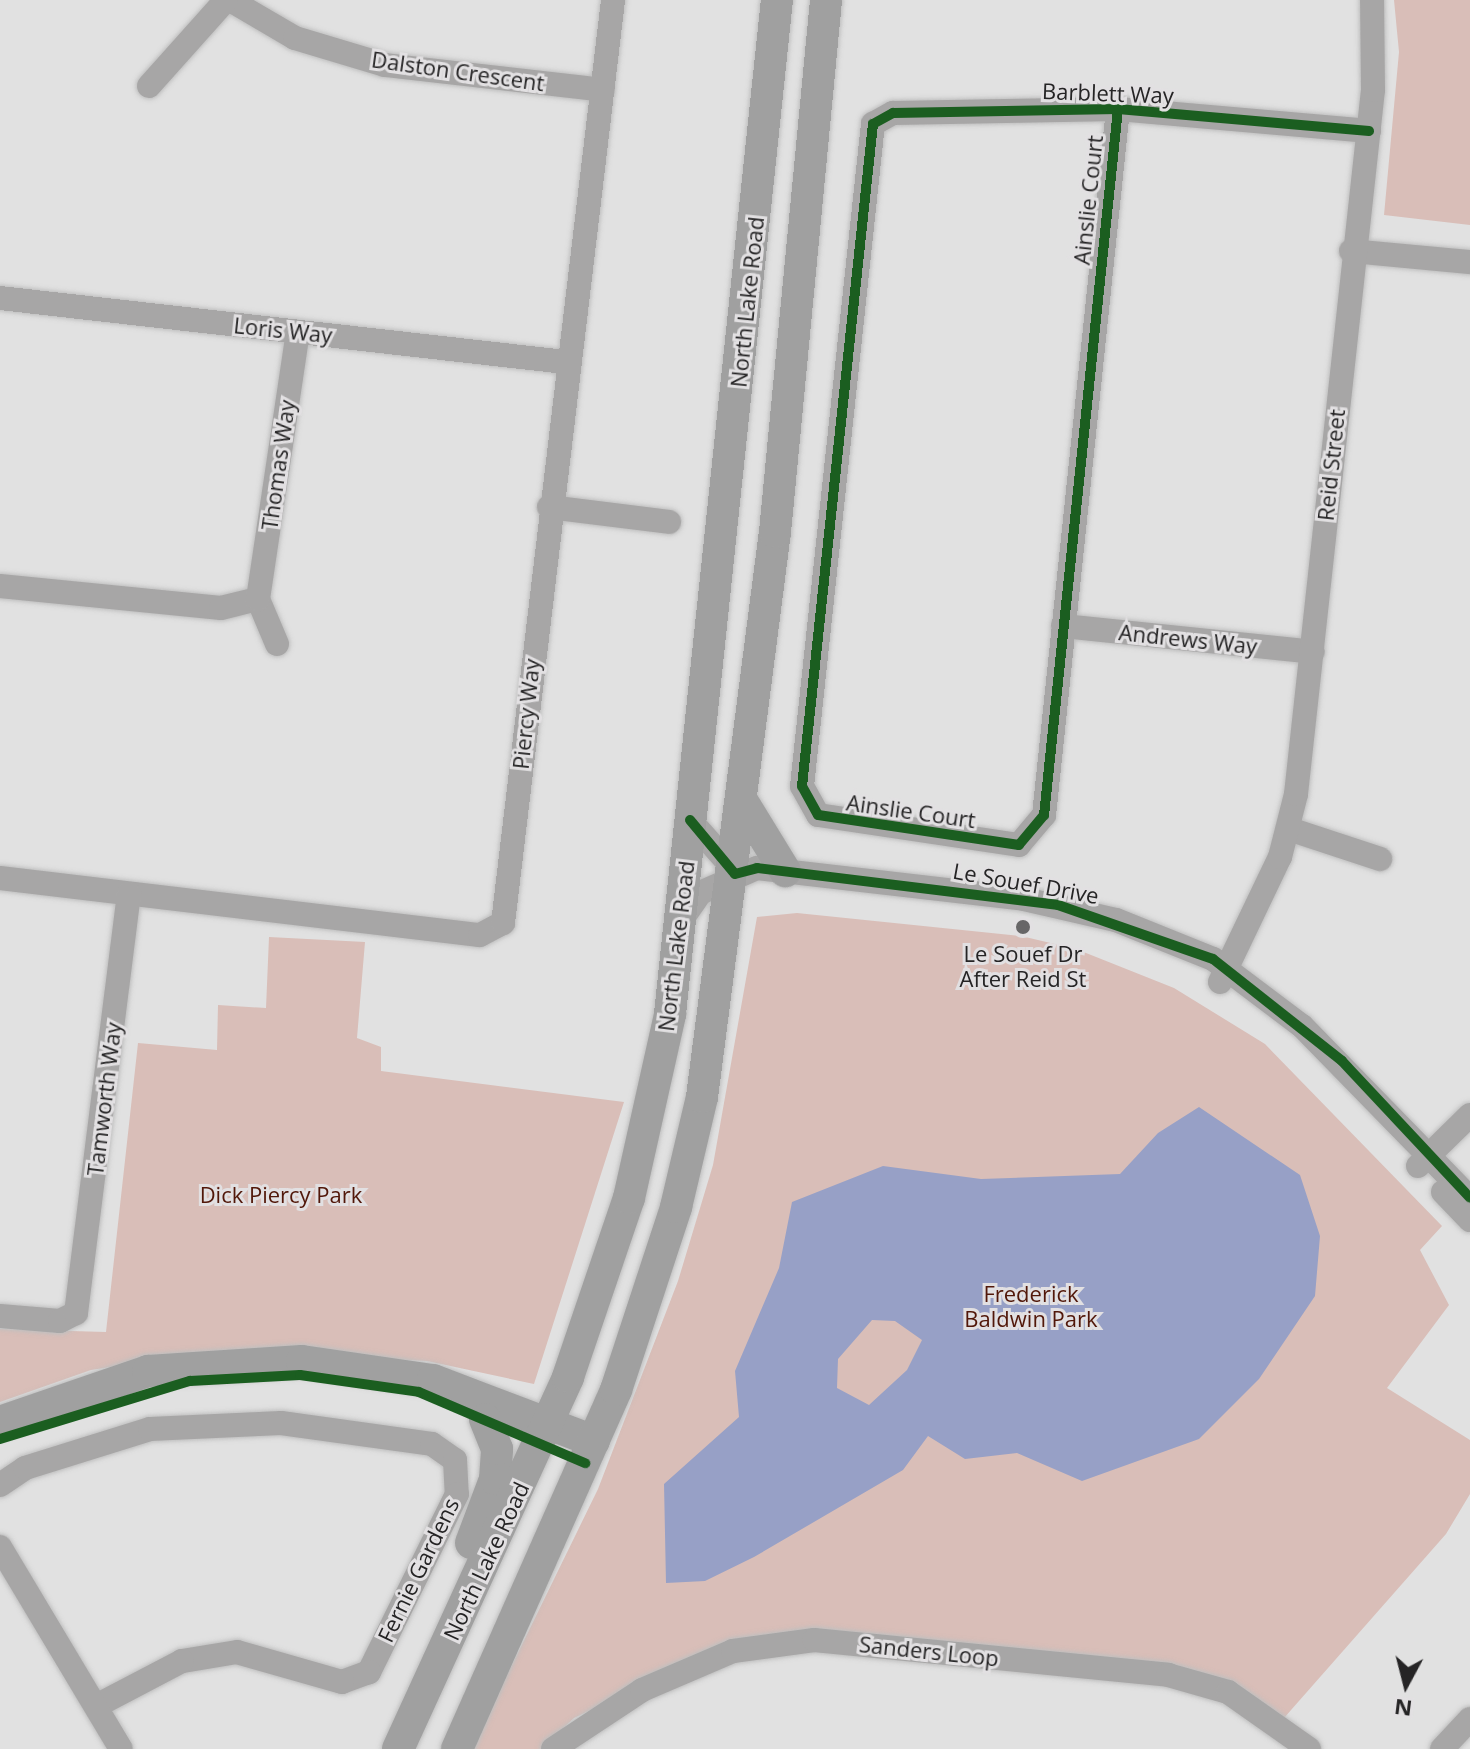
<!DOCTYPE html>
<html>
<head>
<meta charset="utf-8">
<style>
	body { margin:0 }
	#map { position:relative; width:1470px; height:1749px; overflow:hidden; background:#e1e1e1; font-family:"Open Sans",sans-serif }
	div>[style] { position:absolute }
	.green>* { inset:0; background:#d9beb8 }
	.water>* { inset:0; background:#97a0c6 }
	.roads { filter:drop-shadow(0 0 2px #bfbfbf) drop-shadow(0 0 2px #bfbfbf) }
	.minor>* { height:24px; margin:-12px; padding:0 12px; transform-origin:12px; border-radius:12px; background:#a7a6a6 }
	.major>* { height:32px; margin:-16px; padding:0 16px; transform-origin:16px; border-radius:16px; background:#a0a0a0 }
	.cycleway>* { height:10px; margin:-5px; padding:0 5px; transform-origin:5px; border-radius:5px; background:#1b5e20 }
	.dots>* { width:22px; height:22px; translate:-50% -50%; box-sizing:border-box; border:4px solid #e2e0e2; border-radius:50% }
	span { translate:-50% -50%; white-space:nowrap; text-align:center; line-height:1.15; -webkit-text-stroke:6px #e2e0e2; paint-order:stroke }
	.street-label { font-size:22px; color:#252425 }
	.poi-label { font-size:22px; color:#252425 }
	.park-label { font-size:22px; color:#511709 }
	.north { position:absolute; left:1366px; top:1645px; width:80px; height:80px; -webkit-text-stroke:6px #e2e0e2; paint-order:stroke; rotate:187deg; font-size:22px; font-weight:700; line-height:32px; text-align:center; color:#252425 }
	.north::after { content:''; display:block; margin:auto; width:28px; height:36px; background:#252425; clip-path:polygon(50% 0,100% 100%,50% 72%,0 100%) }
</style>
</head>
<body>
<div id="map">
	<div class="green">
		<i style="clip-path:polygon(1394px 0,1470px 0,1470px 225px,1384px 215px,1399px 52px)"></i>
		<i style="clip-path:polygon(797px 913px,1021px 936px,1076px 949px,1174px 988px,1265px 1044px,1442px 1226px,1420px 1250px,1449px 1305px,1387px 1388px,1470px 1440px,1470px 1494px,1446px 1534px,1284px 1718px,1221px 1679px,733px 1641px,574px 1718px,541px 1749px,471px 1749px,598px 1489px,678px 1281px,713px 1165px,757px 917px)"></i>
		<i style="clip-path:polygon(269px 937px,365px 942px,357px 1038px,381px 1047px,381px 1071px,624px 1102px,534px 1384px,427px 1361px,222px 1350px,91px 1370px,0 1402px,0 1329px,106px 1332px,138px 1043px,217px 1050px,218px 1005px,266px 1008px)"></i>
	</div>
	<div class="water">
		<i style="clip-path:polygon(evenodd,1199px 1107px,1300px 1175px,1320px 1236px,1315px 1296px,1259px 1379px,1199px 1439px,1082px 1481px,1017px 1453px,965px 1459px,928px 1436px,903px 1470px,754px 1557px,705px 1581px,666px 1583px,664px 1484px,739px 1417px,735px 1371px,779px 1268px,792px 1202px,883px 1166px,981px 1179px,1120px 1174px,1158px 1133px,1199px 1107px,872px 1320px,895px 1321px,922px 1340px,907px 1370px,869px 1405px,837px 1388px,838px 1359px,872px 1320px)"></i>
	</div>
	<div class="roads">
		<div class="minor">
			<i style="left:230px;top:0;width:75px;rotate:30.3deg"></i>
			<i style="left:295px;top:38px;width:94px;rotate:16.7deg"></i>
			<i style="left:385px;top:65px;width:219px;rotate:6.5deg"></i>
			<i style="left:149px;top:86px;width:115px;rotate:-48.2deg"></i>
			<i style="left:1118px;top:109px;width:710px;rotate:95.98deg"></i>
			<i style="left:1044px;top:815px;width:39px;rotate:130deg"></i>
			<i style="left:1019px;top:845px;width:203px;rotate:-171.5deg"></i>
			<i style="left:818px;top:815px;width:33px;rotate:-119deg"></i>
			<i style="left:802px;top:786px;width:666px;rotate:-83.88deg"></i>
			<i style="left:873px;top:124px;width:23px;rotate:-29deg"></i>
			<i style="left:893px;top:113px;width:225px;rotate:-1deg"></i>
			<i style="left:1118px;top:109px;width:252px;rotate:5deg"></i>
			<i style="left:1351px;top:251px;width:120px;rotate:5.3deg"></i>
			<i style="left:0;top:298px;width:569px;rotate:6.46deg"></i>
			<i style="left:549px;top:507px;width:121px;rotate:7.1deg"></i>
			<i style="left:0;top:586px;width:222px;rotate:5.7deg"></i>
			<i style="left:221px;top:608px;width:38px;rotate:-14deg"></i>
			<i style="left:1063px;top:626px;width:251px;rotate:5.9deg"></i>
			<i style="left:277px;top:644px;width:49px;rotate:-112.9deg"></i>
			<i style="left:258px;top:599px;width:270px;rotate:-81.5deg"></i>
			<i style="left:690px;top:820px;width:74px;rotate:48.3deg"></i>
			<i style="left:1289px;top:829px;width:96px;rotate:18.2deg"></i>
			<i style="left:0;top:878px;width:483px;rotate:6.8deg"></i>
			<i style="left:480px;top:935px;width:26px;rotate:-28deg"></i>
			<i style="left:503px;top:923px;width:930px;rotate:-83.2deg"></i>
			<i style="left:680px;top:922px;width:35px;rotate:-55deg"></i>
			<i style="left:700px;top:893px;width:62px;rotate:-23.7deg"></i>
			<i style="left:757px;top:868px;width:269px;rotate:6.6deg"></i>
			<i style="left:1024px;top:899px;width:94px;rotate:12.9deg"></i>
			<i style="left:1116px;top:920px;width:105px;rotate:21.9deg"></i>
			<i style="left:1213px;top:959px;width:111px;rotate:37deg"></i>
			<i style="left:1302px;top:1026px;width:240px;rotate:45.7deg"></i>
			<i style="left:1220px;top:982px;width:139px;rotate:-64.4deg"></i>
			<i style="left:1280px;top:857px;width:65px;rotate:-75.7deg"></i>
			<i style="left:1296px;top:794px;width:708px;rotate:-83.76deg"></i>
			<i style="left:1373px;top:90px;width:90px;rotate:-90.6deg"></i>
			<i style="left:1418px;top:1166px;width:73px;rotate:-44.4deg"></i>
			<i style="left:1443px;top:1192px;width:39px;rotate:46deg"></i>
			<i style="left:0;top:1316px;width:60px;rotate:4.8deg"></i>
			<i style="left:60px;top:1321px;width:18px;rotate:-27deg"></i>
			<i style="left:76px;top:1313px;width:422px;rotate:-82.8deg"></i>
			<i style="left:0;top:1485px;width:30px;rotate:-34deg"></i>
			<i style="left:25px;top:1468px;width:131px;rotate:-17.3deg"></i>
			<i style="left:150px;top:1429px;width:131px;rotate:-2.6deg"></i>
			<i style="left:281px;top:1423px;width:152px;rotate:7.9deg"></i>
			<i style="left:432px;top:1444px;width:28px;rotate:35deg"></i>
			<i style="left:455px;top:1460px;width:34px;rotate:87deg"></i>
			<i style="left:457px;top:1494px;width:199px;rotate:116.3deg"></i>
			<i style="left:369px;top:1672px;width:29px;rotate:160deg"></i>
			<i style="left:342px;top:1682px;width:109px;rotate:-164.1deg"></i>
			<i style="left:237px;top:1652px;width:56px;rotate:170.7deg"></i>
			<i style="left:182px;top:1661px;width:93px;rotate:152.3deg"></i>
			<i style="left:0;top:1547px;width:235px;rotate:59.1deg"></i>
			<i style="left:553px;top:1749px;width:107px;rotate:-33.5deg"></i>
			<i style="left:642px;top:1690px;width:99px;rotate:-23.2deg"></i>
			<i style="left:733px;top:1651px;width:82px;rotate:-7.7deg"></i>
			<i style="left:814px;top:1640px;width:356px;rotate:5.6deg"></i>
			<i style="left:1168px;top:1675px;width:62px;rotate:15.8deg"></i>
			<i style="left:1228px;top:1692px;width:99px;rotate:35.1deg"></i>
			<i style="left:1442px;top:1749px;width:41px;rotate:-47deg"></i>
		</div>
		<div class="major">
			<i style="left:744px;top:804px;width:79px;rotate:58.5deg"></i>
			<i style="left:0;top:1422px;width:157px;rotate:-19deg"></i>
			<i style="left:148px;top:1371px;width:154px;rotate:-3.7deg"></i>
			<i style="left:302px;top:1361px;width:132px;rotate:8.3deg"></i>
			<i style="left:433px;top:1380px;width:172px;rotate:20.8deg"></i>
			<i style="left:471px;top:1543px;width:68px;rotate:-69.4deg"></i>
			<i style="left:495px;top:1479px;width:30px;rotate:-86deg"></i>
			<i style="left:497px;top:1449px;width:32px;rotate:-112deg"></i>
			<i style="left:398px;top:1749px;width:409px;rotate:-65.4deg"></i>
			<i style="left:568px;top:1377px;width:189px;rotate:-71.2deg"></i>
			<i style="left:629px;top:1198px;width:189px;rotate:-77.4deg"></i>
			<i style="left:670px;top:1014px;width:1020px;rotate:-83.98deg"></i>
			<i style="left:457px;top:1749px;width:393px;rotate:-66.1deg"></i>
			<i style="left:616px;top:1390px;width:193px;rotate:-71.8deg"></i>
			<i style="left:676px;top:1207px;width:113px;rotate:-76.7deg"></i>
			<i style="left:702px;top:1097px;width:570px;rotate:-82.64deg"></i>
			<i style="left:775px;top:532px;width:534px;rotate:-84.52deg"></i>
		</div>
	</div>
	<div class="cycleway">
		<i style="left:1118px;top:109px;width:710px;rotate:95.98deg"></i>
		<i style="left:1044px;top:815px;width:39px;rotate:130deg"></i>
		<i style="left:1019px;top:845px;width:203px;rotate:-171.5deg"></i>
		<i style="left:818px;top:815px;width:33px;rotate:-119deg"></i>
		<i style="left:802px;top:786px;width:666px;rotate:-83.88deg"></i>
		<i style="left:873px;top:124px;width:23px;rotate:-29deg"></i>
		<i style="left:893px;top:113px;width:225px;rotate:-1deg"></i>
		<i style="left:1118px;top:109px;width:252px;rotate:5deg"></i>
		<i style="left:690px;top:820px;width:70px;rotate:50.2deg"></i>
		<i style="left:735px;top:874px;width:23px;rotate:-15deg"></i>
		<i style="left:757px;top:868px;width:303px;rotate:7deg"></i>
		<i style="left:1058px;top:905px;width:164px;rotate:19.2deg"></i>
		<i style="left:1213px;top:959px;width:164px;rotate:38.3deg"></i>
		<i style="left:1342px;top:1061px;width:187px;rotate:46.9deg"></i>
		<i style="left:0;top:1439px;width:199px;rotate:-17deg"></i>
		<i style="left:190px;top:1381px;width:110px;rotate:-3.1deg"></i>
		<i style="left:300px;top:1375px;width:120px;rotate:8.1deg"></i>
		<i style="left:419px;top:1392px;width:181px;rotate:23.2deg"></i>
	</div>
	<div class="dots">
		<i style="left:1023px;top:927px;background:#676667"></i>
	</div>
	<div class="street-label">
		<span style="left:458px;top:71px;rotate:8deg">Dalston Crescent</span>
		<span style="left:1108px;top:93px;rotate:2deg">Barblett Way</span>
		<span style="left:1088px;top:200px;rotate:-84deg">Ainslie Court</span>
		<span style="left:747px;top:302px;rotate:-84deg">North Lake Road</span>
		<span style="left:283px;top:330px;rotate:6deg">Loris Way</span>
		<span style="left:278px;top:465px;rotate:-82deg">Thomas Way</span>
		<span style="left:1331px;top:465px;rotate:-84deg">Reid Street</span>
		<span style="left:1188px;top:639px;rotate:6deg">Andrews Way</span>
		<span style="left:526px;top:714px;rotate:-84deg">Piercy Way</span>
		<span style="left:911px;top:811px;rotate:8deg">Ainslie Court</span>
		<span style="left:1026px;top:883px;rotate:10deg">Le Souef Drive</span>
		<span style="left:676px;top:946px;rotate:-83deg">North Lake Road</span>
		<span style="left:104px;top:1099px;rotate:-83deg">Tamworth Way</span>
		<span style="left:486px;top:1561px;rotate:-65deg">North Lake Road</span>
		<span style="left:418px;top:1570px;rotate:-64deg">Fernie Gardens</span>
		<span style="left:929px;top:1651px;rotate:6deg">Sanders Loop</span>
	</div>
	<div class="poi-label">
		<span style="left:1023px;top:966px">Le Souef Dr<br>After Reid St</span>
	</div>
	<div class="park-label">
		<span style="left:281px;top:1195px">Dick Piercy Park</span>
		<span style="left:1031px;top:1306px">Frederick<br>Baldwin Park</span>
	</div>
	<div class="north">N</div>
</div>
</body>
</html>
